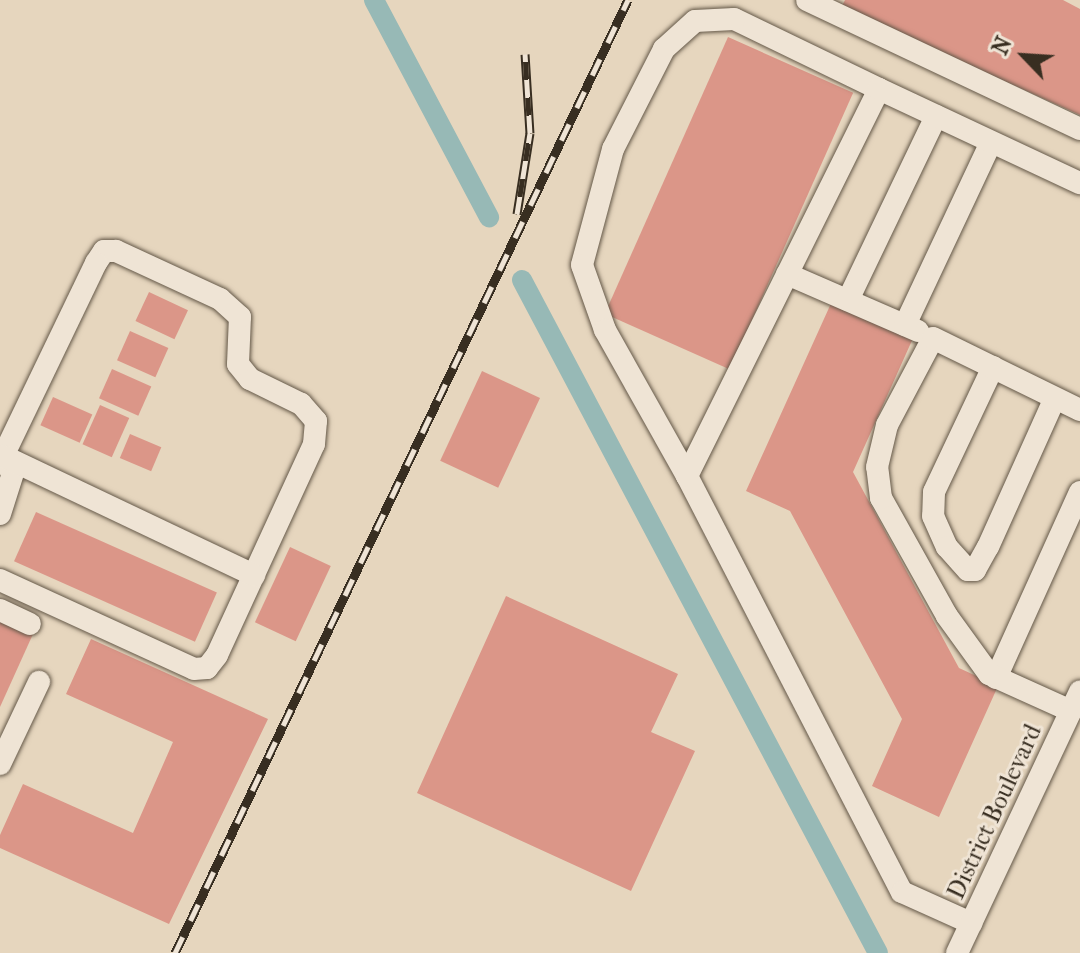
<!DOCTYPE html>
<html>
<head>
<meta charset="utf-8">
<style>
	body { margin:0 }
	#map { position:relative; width:1080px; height:953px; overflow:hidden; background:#e6d6be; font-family:"IM FELL French Canon",serif }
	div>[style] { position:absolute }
	.canal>* { height:20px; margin:-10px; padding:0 10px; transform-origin:10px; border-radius:10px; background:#97b9b6 }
	.building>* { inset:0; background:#db9688; transform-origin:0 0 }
	.roads { filter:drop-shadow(0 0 2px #645848) drop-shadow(0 0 2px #645848) }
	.minor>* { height:22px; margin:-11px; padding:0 11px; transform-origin:11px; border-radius:11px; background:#efe4d5 }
	.rail>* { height:9px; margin-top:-4.5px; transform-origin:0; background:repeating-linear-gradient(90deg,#efe4d5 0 18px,#382e21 0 36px); box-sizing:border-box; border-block:2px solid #382e21 }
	span { translate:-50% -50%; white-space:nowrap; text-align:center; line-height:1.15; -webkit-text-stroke:6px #efe4d5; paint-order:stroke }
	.street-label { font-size:24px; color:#382e21 }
	.north { position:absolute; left:984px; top:16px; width:80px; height:80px; -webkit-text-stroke:6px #efe4d5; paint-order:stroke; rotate:295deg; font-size:22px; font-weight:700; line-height:32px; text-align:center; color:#382e21 }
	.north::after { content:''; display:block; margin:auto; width:28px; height:36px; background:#382e21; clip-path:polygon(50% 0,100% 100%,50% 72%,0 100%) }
</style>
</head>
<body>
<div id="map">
	<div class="canal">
		<i style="left:374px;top:0;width:246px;rotate:62.1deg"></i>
		<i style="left:522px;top:280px;width:761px;rotate:62.12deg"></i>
	</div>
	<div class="building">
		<i style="clip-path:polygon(845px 0,1063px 0,1080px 9px,1080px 115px,841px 8px)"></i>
		<i style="left:728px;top:37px;width:137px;height:303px;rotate:24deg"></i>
		<i style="left:149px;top:292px;width:43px;height:32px;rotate:25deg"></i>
		<i style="clip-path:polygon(833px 299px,914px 336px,853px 472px,959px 668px,998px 686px,939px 817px,872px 786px,902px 719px,790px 511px,746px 491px)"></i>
		<i style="left:130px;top:331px;width:42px;height:32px;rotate:24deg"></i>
		<i style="left:112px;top:369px;width:43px;height:32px;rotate:24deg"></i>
		<i style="left:482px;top:371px;width:64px;height:99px;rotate:25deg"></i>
		<i style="left:53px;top:397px;width:43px;height:31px;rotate:24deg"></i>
		<i style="left:100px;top:405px;width:32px;height:43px;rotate:24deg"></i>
		<i style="left:130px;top:434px;width:34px;height:26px;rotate:23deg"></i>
		<i style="left:36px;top:512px;width:198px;height:54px;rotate:24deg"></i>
		<i style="left:290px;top:547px;width:45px;height:83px;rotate:25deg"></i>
		<i style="clip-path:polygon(506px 596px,678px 674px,651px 732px,695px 751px,631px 891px,417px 793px)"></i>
		<i style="clip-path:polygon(0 619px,33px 634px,0 707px)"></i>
		<i style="clip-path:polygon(91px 639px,268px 719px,169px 924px,0 848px,0 835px,23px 784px,133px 833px,173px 742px,66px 694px)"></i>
	</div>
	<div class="roads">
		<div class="minor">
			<i style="left:807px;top:0;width:302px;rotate:25.3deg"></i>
			<i style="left:879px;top:89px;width:161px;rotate:-154.2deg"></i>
			<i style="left:734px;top:19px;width:39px;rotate:177deg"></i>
			<i style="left:695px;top:21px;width:42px;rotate:137.9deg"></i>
			<i style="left:664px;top:49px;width:112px;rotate:117deg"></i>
			<i style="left:613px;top:149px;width:120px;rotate:105deg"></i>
			<i style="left:582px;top:265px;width:69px;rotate:70.5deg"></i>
			<i style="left:605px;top:330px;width:167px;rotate:60.7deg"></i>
			<i style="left:687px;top:476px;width:468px;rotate:62.7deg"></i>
			<i style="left:902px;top:892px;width:76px;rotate:24.2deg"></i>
			<i style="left:787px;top:274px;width:143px;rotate:23.5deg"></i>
			<i style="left:848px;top:300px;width:204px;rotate:-64.4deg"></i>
			<i style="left:905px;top:325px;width:202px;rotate:-64.8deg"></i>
			<i style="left:993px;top:367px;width:138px;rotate:115.3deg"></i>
			<i style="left:934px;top:492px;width:24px;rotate:92deg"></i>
			<i style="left:933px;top:516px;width:34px;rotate:66deg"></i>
			<i style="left:947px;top:547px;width:31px;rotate:48deg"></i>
			<i style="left:968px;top:570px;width:7px"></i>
			<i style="left:975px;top:570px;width:26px;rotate:-61deg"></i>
			<i style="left:988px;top:547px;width:163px;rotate:-65.8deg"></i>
			<i style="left:0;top:456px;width:21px;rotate:53deg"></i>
			<i style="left:13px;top:473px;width:43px;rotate:107.6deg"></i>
			<i style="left:687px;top:476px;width:432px;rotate:-63.6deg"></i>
			<i style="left:879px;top:89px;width:222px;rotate:25.1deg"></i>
			<i style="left:0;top:580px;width:213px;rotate:24.6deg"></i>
			<i style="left:194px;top:669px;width:13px;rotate:-4deg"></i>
			<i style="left:207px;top:668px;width:16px;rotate:-52deg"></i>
			<i style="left:217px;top:655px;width:232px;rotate:-65.3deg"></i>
			<i style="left:314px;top:444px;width:23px;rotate:-85deg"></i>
			<i style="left:316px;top:421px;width:23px;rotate:-131deg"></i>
			<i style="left:301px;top:404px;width:57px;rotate:-153.9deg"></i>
			<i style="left:250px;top:379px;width:19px;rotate:-129deg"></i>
			<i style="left:238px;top:364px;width:47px;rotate:-87.6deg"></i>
			<i style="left:240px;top:317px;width:27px;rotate:-138deg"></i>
			<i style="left:220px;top:299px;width:115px;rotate:-155.2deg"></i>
			<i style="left:116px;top:251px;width:12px;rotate:180deg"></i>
			<i style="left:104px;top:251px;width:14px;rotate:124deg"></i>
			<i style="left:96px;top:263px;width:214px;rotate:115.7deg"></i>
			<i style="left:3px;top:456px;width:278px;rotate:25.4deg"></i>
			<i style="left:0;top:610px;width:33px;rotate:25deg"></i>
			<i style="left:996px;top:678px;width:204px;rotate:-65.7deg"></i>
			<i style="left:1071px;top:711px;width:90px;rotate:-155.7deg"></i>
			<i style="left:989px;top:674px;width:72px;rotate:-125.9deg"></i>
			<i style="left:947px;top:616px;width:135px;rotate:-119.2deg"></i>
			<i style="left:881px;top:498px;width:31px;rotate:-97deg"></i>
			<i style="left:877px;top:467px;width:43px;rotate:-76.6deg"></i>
			<i style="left:887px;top:425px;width:98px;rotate:-62.1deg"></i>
			<i style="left:933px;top:338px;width:164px;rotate:26.1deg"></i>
			<i style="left:0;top:764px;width:91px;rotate:-64.6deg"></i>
			<i style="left:957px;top:953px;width:289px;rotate:-64.8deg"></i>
		</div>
	</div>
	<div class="rail">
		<i style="left:517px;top:214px;width:82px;rotate:-80.9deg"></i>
		<i style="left:530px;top:133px;width:79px;rotate:-93.6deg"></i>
		<i style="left:175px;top:953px;width:1055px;rotate:-64.58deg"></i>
	</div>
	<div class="street-label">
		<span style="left:995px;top:812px;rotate:-65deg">District Boulevard</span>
	</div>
	<div class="north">N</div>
</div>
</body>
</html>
